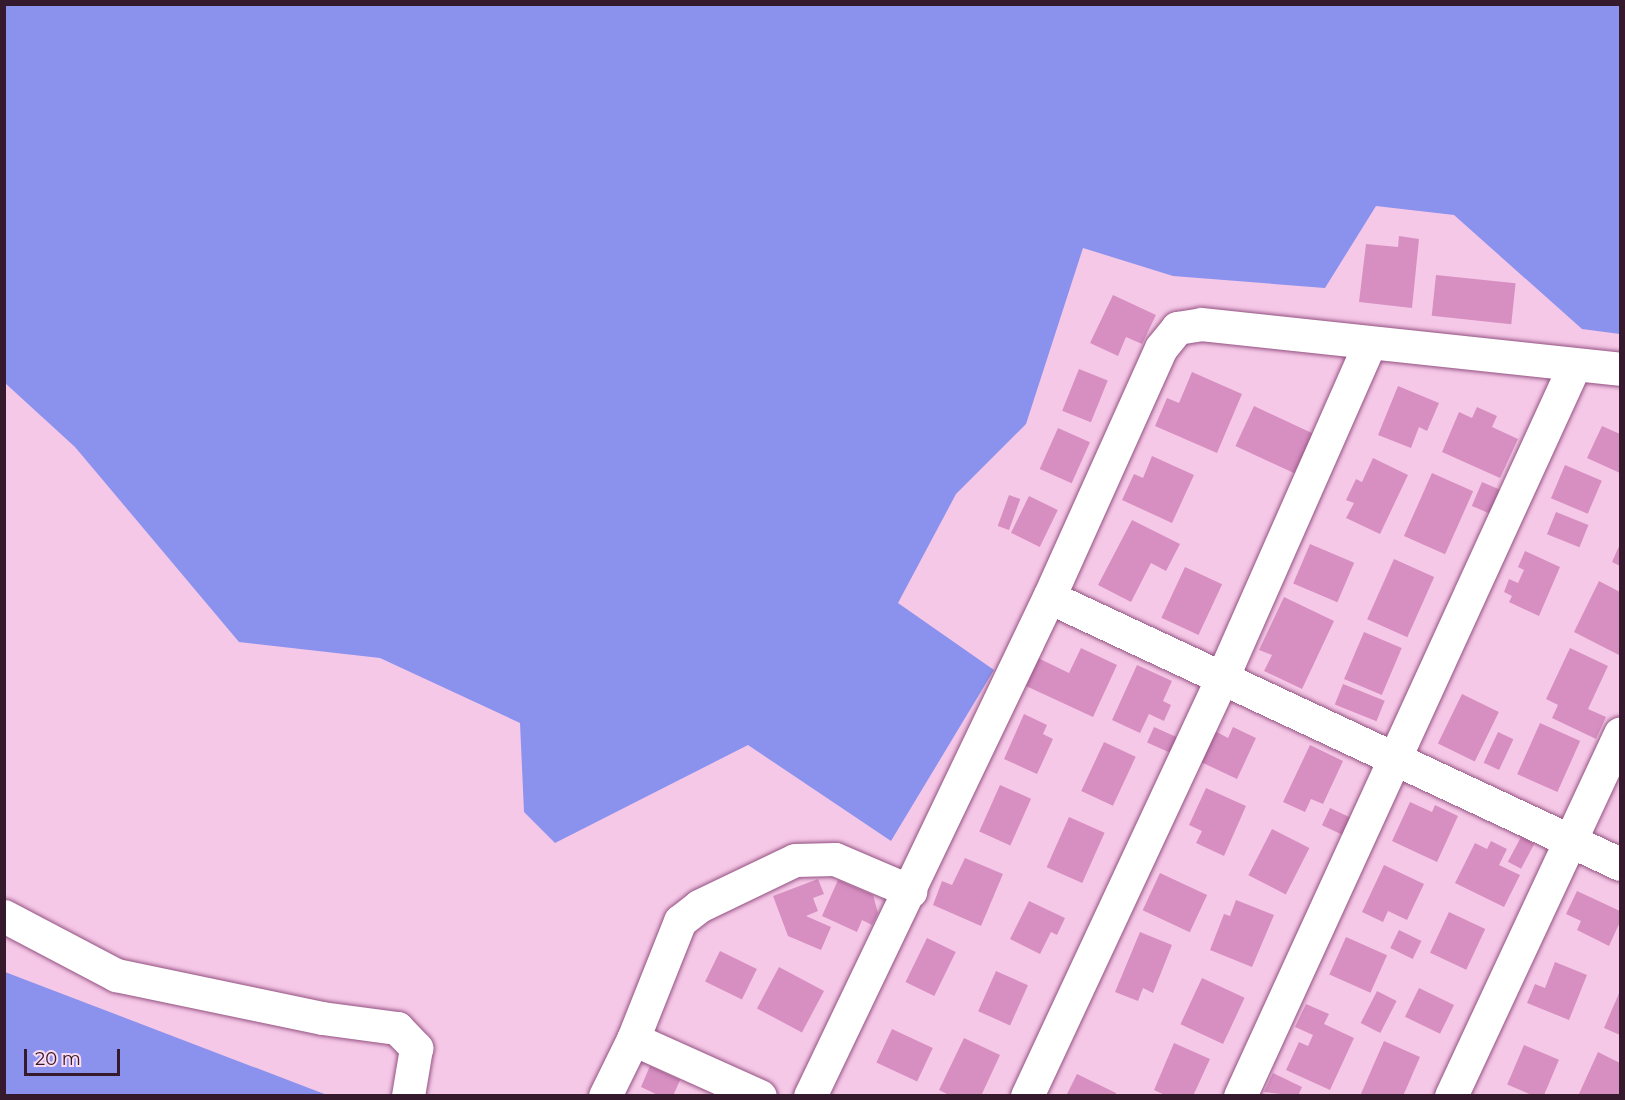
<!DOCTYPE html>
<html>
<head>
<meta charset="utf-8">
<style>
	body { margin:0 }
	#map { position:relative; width:1625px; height:1100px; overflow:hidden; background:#f6c8e7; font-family:Montserrat,sans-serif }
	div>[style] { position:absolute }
	.forest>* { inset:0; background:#8a92ee }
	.building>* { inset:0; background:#d78fc1; transform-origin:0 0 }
	.roads { filter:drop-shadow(0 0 2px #935181) drop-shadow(0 0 2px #935181) }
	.minor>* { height:33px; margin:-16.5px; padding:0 16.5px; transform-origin:16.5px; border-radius:16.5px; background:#fff }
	span { translate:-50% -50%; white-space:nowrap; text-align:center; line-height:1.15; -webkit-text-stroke:4.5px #fadbef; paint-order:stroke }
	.frame { position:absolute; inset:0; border:6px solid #35192d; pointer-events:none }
	.scale { position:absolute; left:24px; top:1049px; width:96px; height:27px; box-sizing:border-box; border:3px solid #35192d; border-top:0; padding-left:8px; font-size:18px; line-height:21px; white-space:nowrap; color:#35192d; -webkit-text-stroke:4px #fadbef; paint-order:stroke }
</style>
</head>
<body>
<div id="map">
	<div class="forest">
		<i style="clip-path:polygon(4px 5px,1620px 5px,1620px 334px,1582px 329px,1454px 215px,1376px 206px,1325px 288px,1173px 276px,1083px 248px,1026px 424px,956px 494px,898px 603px,994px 670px,891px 841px,748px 745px,555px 843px,524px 812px,520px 723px,380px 658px,239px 642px,75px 447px,5px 383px)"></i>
		<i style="clip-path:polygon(5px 972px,327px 1095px,5px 1095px)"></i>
	</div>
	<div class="building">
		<i style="clip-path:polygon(1399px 236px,1419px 239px,1412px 308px,1359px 302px,1366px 244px,1398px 247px)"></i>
		<i style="left:1436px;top:275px;width:80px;height:41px;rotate:6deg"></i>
		<i style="clip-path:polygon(1113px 295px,1156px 315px,1142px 344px,1126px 337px,1118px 356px,1090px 343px)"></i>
		<i style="left:1079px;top:369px;width:31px;height:45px;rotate:22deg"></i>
		<i style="clip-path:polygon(1192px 372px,1242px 394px,1217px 453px,1155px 426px,1167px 398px,1179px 403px)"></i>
		<i style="clip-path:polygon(1398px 386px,1439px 403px,1427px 431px,1419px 427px,1411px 448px,1378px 435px)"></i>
		<i style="left:1254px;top:406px;width:65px;height:44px;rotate:25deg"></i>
		<i style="clip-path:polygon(1477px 407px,1497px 416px,1492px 427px,1518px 439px,1500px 478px,1442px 452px,1459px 412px,1472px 418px)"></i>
		<i style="clip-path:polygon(1602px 426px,1620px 434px,1620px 473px,1587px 458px)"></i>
		<i style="left:1058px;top:428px;width:35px;height:45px;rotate:24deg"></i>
		<i style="clip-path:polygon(1152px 456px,1194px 475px,1172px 523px,1122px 500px,1134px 474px,1143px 478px)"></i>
		<i style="clip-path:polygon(1373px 458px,1408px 475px,1380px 534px,1346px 518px,1354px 503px,1346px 500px,1356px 479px,1362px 482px)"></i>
		<i style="left:1565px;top:465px;width:40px;height:36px;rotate:23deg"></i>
		<i style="left:1432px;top:473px;width:45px;height:69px;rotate:24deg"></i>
		<i style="left:1482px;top:482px;width:21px;height:26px;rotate:23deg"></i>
		<i style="left:1009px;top:495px;width:12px;height:33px;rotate:20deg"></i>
		<i style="left:1029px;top:496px;width:32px;height:41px;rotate:26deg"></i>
		<i style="left:1556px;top:512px;width:35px;height:24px;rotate:22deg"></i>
		<i style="clip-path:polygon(1132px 520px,1180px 544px,1166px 571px,1151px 563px,1131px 602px,1098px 585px)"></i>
		<i style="left:1310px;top:544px;width:48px;height:43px;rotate:23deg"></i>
		<i style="clip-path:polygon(1620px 544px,1620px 566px,1612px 562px)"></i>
		<i style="clip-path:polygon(1525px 551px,1560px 567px,1539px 616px,1509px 602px,1512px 596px,1504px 592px,1509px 579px,1518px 583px,1524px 570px,1518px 567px)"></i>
		<i style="left:1394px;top:559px;width:44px;height:66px;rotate:24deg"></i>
		<i style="left:1185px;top:567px;width:41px;height:56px;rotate:25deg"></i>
		<i style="clip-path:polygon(1599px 581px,1620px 592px,1619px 655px,1574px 632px)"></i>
		<i style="clip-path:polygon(1284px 597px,1334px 621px,1302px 689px,1264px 671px,1272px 655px,1259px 650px)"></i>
		<i style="left:1364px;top:632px;width:41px;height:51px;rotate:23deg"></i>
		<i style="clip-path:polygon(1081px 648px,1117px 665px,1093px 717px,1026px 686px,1038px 658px,1069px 673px)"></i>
		<i style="clip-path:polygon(1570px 648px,1608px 666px,1588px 709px,1606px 717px,1596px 739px,1552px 718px,1558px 705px,1546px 699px)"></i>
		<i style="clip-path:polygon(1137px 665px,1172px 681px,1163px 701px,1171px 705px,1164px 721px,1149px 714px,1140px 733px,1112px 720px)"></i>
		<i style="left:1343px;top:684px;width:45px;height:22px;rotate:22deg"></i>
		<i style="left:1462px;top:694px;width:41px;height:55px;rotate:26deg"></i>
		<i style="clip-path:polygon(1024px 714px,1047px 725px,1043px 734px,1053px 739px,1037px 774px,1004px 759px)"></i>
		<i style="left:1540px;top:723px;width:44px;height:56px;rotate:24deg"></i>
		<i style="left:1154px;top:727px;width:27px;height:17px;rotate:24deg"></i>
		<i style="clip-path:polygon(1233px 727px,1256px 738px,1237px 779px,1201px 762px,1215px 731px,1228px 738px)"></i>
		<i style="left:1498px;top:732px;width:17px;height:34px;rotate:25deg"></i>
		<i style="left:1104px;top:742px;width:35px;height:54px;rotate:25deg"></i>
		<i style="clip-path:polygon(1310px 745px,1343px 761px,1323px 804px,1311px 799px,1305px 812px,1283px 802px)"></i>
		<i style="left:1000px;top:785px;width:34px;height:51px;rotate:24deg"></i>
		<i style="clip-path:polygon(1206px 788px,1246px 806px,1224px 856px,1196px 843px,1202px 831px,1189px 825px)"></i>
		<i style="clip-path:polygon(1410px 802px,1432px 812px,1435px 805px,1458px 816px,1437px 862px,1392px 841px)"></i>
		<i style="left:1330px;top:808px;width:23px;height:19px;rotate:25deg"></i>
		<i style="left:1069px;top:817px;width:39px;height:55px;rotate:24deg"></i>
		<i style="left:1272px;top:829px;width:42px;height:52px;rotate:27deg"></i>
		<i style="left:1521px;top:837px;width:15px;height:28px;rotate:28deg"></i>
		<i style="clip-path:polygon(1491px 841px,1507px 849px,1499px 865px,1520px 875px,1504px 907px,1455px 883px,1475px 843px,1487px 849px)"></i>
		<i style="clip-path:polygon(965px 858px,1003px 874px,981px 926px,933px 905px,942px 881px,952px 885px)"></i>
		<i style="clip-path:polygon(1384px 865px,1424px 884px,1407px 920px,1388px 911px,1383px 922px,1362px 912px)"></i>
		<i style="left:1160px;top:873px;width:52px;height:41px;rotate:25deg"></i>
		<i style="clip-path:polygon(818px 879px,824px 894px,813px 898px,818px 911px,806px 916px,831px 927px,821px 950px,788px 936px,773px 896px)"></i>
		<i style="clip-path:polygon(838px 880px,873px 895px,878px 913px,872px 925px,862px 920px,857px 932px,822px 916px)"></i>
		<i style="clip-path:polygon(1577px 891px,1620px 911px,1620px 922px,1609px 946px,1577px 930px,1581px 921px,1566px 914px)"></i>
		<i style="clip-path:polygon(1236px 900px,1274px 915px,1252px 967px,1210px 950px,1224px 914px,1230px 916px)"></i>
		<i style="clip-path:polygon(1029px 901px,1065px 918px,1057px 935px,1051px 932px,1040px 954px,1010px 939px)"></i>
		<i style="left:1449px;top:912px;width:40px;height:45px;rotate:25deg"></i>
		<i style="left:1399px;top:930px;width:25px;height:20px;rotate:26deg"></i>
		<i style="clip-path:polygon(1140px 932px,1172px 945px,1153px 993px,1143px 988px,1138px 1001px,1115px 992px)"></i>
		<i style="left:1346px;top:937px;width:45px;height:41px;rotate:24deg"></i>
		<i style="left:927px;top:938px;width:32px;height:49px;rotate:26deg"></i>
		<i style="left:720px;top:951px;width:41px;height:34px;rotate:26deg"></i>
		<i style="clip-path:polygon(1555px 962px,1587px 975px,1569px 1020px,1527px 1003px,1535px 984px,1545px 988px)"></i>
		<i style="left:779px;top:967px;width:51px;height:47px;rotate:28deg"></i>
		<i style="left:996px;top:971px;width:35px;height:44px;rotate:24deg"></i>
		<i style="left:1202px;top:978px;width:47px;height:51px;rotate:25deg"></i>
		<i style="left:1419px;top:988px;width:39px;height:32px;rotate:26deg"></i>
		<i style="left:1377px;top:991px;width:22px;height:36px;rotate:27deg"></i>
		<i style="clip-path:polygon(1620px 991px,1620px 1035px,1604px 1028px)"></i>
		<i style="clip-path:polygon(1306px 1004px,1329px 1014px,1324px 1024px,1354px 1038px,1330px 1090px,1286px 1070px,1299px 1042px,1308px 1046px,1313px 1035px,1295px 1027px)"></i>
		<i style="left:892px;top:1029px;width:45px;height:37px;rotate:25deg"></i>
		<i style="clip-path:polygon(964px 1038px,1000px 1055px,981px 1096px,951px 1096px,939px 1090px)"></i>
		<i style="clip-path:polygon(1384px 1041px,1420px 1057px,1403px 1096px,1360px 1096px)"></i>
		<i style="clip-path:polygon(1174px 1043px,1210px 1059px,1193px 1096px,1167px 1096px,1154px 1090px)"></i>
		<i style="left:1524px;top:1045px;width:38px;height:43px;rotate:23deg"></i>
		<i style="clip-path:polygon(1598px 1052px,1620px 1063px,1620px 1096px,1578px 1096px)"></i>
		<i style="clip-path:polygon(650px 1066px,680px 1080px,673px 1096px,660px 1096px,641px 1087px)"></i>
		<i style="clip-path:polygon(1273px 1073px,1302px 1087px,1298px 1096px,1264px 1092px)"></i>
		<i style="clip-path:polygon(1077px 1074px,1116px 1093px,1115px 1096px,1066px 1096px)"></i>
	</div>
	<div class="roads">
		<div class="minor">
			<i style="left:1049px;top:597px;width:630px;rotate:25.06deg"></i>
			<i style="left:4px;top:916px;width:127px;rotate:27.8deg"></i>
			<i style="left:116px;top:975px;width:210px;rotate:11.8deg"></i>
			<i style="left:322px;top:1018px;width:76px;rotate:7.6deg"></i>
			<i style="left:397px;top:1028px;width:28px;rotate:46deg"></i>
			<i style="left:416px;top:1048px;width:49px;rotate:99.5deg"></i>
			<i style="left:633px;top:1039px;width:139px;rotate:24.2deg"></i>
			<i style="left:605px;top:1096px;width:64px;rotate:-63.8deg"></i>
			<i style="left:633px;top:1039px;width:127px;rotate:-68.3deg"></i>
			<i style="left:680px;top:921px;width:24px;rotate:-38deg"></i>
			<i style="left:699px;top:906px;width:106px;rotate:-25.6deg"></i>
			<i style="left:795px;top:860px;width:40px;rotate:-1.4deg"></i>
			<i style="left:835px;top:859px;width:82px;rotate:23.1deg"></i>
			<i style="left:810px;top:1096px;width:553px;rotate:-64.41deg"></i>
			<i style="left:1049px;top:597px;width:273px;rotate:-65.8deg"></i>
			<i style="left:1161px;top:348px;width:26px;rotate:-51deg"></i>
			<i style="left:1177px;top:328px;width:24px;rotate:-9deg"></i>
			<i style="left:1201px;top:324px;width:421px;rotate:6.1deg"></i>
			<i style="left:1027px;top:1096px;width:461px;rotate:-65deg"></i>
			<i style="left:1222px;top:678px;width:366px;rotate:-66.2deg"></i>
			<i style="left:1240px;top:1096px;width:803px;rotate:-65.41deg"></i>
			<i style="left:1451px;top:1096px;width:400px;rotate:-65deg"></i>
		</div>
	</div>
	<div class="frame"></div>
	<div class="scale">20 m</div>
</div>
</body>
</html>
